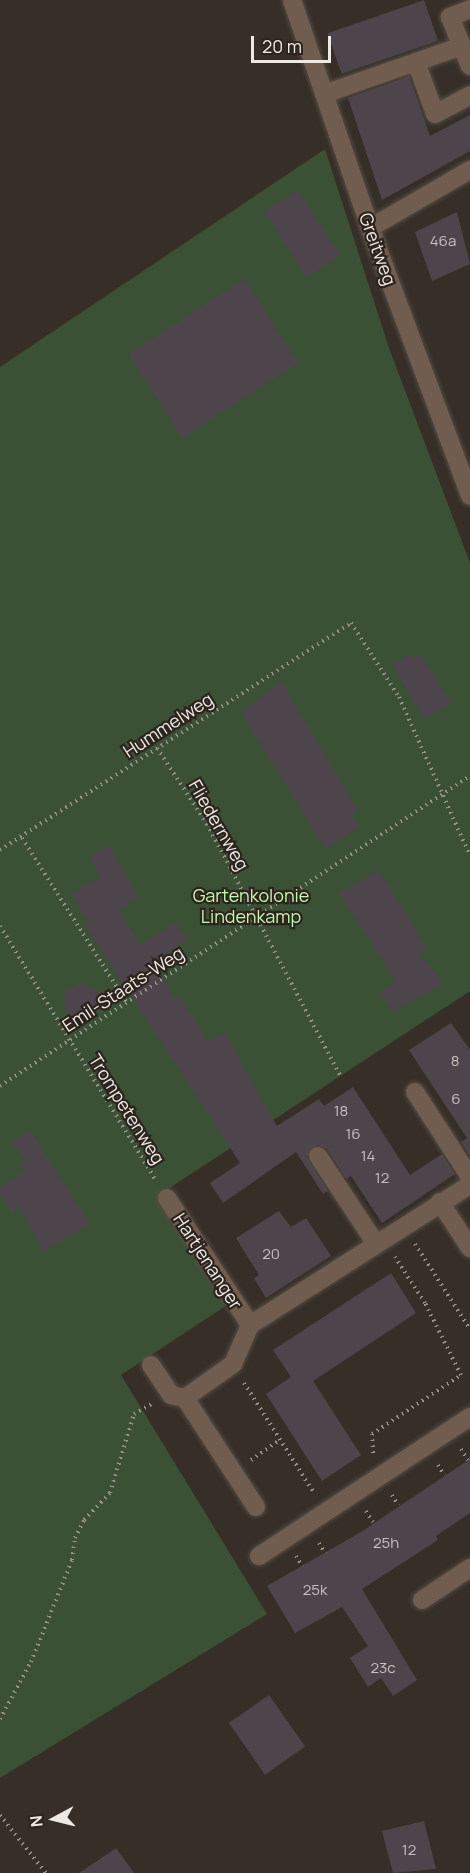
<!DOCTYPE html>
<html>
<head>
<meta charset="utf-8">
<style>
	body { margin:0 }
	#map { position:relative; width:470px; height:1873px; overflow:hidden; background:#362e27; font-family:Manrope,sans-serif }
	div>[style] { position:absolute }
	.green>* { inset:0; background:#3b5135 }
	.building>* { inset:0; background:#4e454c; transform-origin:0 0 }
	.path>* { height:4px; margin-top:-2px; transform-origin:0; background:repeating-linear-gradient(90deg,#98918c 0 1.5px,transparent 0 6px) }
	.roads { filter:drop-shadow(0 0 2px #534c45) drop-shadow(0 0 2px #534c45) }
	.minor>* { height:18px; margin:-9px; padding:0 9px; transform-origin:9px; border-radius:9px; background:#715d4f }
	span { translate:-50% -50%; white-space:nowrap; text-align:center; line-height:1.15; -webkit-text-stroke:4.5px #2c241d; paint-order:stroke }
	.number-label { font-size:15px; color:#c6c0be }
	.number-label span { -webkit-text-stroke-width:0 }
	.street-label { font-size:18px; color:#eee9e4 }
	.park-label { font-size:18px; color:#c0f6b2 }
	.north { position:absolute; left:24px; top:1789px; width:60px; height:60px; -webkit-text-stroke:4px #2c241d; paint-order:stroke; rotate:263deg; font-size:16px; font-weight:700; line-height:24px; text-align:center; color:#eee9e4 }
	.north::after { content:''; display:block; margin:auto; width:21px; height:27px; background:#eee9e4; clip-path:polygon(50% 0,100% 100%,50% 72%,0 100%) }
	.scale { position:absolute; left:251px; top:36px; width:80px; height:27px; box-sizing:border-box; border:3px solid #eee9e4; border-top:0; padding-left:8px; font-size:18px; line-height:21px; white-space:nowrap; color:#eee9e4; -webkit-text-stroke:4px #2c241d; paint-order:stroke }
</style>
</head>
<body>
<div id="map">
	<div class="green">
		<i style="clip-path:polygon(325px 149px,389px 348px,470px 563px,470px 991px,159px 1195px,230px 1303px,121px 1375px,267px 1614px,0 1778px,0 367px)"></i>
	</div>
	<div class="building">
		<i style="left:424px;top:0;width:43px;height:102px;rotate:71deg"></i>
		<i style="clip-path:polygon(409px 76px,430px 136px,470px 115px,470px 151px,382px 200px,348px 98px)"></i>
		<i style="left:298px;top:190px;width:78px;height:40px;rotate:57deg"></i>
		<i style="clip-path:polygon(457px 212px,470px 264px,432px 281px,415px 232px)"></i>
		<i style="left:244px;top:279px;width:100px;height:138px;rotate:57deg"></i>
		<i style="clip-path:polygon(410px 654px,413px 659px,420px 654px,451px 703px,425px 719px,392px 665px)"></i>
		<i style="clip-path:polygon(281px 681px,356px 807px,353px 817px,359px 827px,326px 849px,241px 713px)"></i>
		<i style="clip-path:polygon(109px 845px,139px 897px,119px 911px,141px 945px,175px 922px,188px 939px,153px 963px,176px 999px,180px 996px,208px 1042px,224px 1032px,277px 1126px,319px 1099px,324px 1106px,353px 1087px,410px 1175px,442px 1154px,455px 1174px,382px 1223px,351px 1176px,346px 1179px,327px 1149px,317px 1145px,307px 1157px,328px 1191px,323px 1194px,296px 1152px,223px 1203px,210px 1183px,240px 1163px,85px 925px,89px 922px,71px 893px,100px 876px,89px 857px)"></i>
		<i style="clip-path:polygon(379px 870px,427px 949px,420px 953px,443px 984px,393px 1011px,380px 992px,396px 981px,339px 893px)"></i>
		<i style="clip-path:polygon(81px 982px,116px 1000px,82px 1021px,65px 1012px,64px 992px)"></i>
		<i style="clip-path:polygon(451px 1023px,470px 1050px,470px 1156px,461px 1142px,467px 1138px,409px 1050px)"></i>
		<i style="clip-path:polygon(30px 1130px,90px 1224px,44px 1251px,19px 1207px,12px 1212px,0 1195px,0 1187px,25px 1171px,20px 1164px,25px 1161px,12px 1142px)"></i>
		<i style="clip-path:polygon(279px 1211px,291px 1227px,306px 1218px,331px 1256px,266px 1298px,254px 1278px,259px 1275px,236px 1238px)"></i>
		<i style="clip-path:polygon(391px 1273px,416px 1313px,313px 1381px,361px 1455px,322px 1481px,266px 1394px,291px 1377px,273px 1350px)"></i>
		<i style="clip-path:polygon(470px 1459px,470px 1513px,436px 1536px,438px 1540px,362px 1589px,417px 1680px,393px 1696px,381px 1678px,368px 1687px,350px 1658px,368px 1646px,342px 1607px,295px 1633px,267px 1586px,361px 1532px)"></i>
		<i style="left:269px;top:1695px;width:63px;height:49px;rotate:55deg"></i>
		<i style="clip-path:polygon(424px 1821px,436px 1869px,393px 1873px,382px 1831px)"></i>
		<i style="clip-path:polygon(116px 1848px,134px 1873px,79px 1873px)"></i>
	</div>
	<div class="path">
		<i style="left:351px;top:623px;width:88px;rotate:57deg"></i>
		<i style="left:399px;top:697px;width:174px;rotate:65.9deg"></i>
		<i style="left:157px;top:748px;width:91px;rotate:56.7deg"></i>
		<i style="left:207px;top:824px;width:284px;rotate:62.1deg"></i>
		<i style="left:22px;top:838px;width:196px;rotate:57.5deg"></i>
		<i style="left:0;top:850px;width:420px;rotate:-32.9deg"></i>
		<i style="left:0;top:926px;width:300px;rotate:58.5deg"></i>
		<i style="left:0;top:1086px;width:563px;rotate:-33.41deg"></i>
		<i style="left:415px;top:1244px;width:101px;rotate:57.1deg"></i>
		<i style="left:244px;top:1383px;width:130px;rotate:57.5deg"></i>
		<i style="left:461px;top:1449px;width:13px;rotate:58deg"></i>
		<i style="left:373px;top:1453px;width:19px;rotate:-93deg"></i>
		<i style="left:372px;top:1434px;width:107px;rotate:-33.5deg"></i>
		<i style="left:461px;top:1375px;width:80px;rotate:-116.6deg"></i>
		<i style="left:425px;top:1303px;width:55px;rotate:-123.1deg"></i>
		<i style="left:251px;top:1460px;width:35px;rotate:-35deg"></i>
		<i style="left:438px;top:1465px;width:12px;rotate:59deg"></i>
		<i style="left:392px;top:1495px;width:12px;rotate:59deg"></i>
		<i style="left:366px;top:1511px;width:13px;rotate:58deg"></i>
		<i style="left:319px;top:1543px;width:12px;rotate:59deg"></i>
		<i style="left:296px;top:1556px;width:12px;rotate:59deg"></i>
		<i style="left:0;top:1719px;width:65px;rotate:-61.5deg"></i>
		<i style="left:31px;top:1662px;width:110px;rotate:-68.1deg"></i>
		<i style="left:72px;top:1560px;width:22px;rotate:-82deg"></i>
		<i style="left:75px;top:1538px;width:20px;rotate:-63deg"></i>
		<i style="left:84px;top:1520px;width:37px;rotate:-46deg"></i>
		<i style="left:110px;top:1493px;width:83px;rotate:-73.1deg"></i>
		<i style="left:134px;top:1414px;width:20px;rotate:-30deg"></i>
		<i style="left:0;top:1815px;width:74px;rotate:51.6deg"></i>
	</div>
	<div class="roads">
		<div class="minor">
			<i style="left:292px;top:0;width:241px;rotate:71.1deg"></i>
			<i style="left:370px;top:228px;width:286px;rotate:69.5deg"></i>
			<i style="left:470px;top:9px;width:22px;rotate:158deg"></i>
			<i style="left:450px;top:17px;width:53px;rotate:67.8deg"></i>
			<i style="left:416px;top:62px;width:55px;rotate:69.9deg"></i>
			<i style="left:435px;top:114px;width:40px;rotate:-28deg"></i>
			<i style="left:324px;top:94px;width:146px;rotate:-19.2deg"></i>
			<i style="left:370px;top:228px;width:116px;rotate:-30.1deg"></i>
			<i style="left:415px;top:1092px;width:101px;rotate:57.1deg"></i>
			<i style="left:318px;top:1156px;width:105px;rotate:56.6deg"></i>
			<i style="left:167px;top:1198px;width:152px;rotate:56.8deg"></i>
			<i style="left:440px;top:1202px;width:55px;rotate:56.9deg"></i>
			<i style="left:151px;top:1365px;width:36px;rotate:56deg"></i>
			<i style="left:171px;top:1395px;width:14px;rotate:12deg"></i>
			<i style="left:256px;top:1507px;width:130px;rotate:-123.1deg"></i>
			<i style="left:185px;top:1398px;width:59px;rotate:-35.3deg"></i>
			<i style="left:233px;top:1364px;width:43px;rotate:-66.4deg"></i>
			<i style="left:250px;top:1325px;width:261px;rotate:-32.5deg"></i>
			<i style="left:259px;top:1556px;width:253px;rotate:-33.4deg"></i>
			<i style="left:422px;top:1600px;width:58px;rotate:-33.7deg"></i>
		</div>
	</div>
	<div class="number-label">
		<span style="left:443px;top:241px">46a</span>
		<span style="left:455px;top:1061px">8</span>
		<span style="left:456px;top:1099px">6</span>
		<span style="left:341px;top:1111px">18</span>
		<span style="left:353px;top:1134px">16</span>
		<span style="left:368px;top:1156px">14</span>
		<span style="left:382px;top:1178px">12</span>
		<span style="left:271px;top:1254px">20</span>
		<span style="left:386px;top:1543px">25h</span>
		<span style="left:315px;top:1590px">25k</span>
		<span style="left:383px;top:1668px">23c</span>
		<span style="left:409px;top:1850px">12</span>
	</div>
	<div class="street-label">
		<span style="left:378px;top:249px;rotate:70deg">Greitweg</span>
		<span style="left:168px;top:725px;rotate:-33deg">Hummelweg</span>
		<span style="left:219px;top:825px;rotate:60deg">Fliedernweg</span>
		<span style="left:123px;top:989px;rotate:-33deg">Emil-Staats-Weg</span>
		<span style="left:127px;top:1109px;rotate:58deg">Trompetenweg</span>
		<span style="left:208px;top:1261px;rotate:57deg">Hartjenanger</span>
	</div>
	<div class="park-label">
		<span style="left:251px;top:906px">Gartenkolonie<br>Lindenkamp</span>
	</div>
	<div class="north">N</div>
	<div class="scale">20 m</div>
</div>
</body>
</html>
